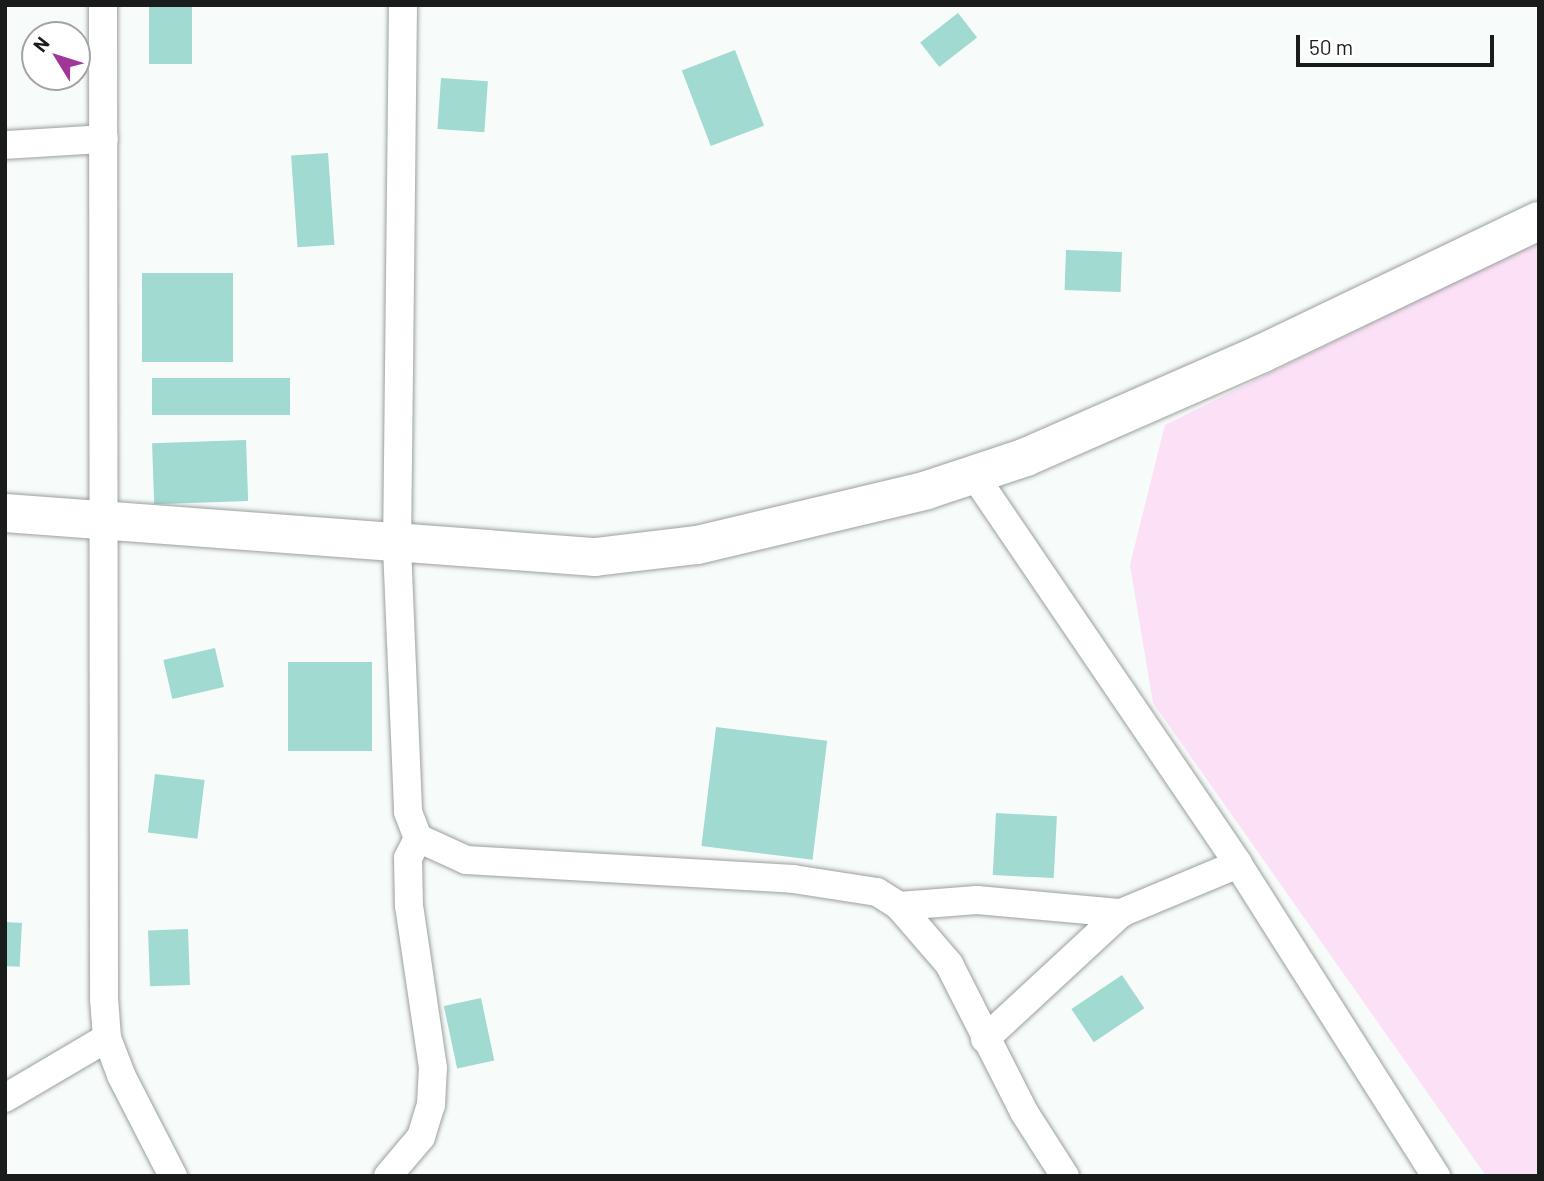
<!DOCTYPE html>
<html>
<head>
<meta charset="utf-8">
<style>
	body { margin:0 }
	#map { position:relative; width:1544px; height:1181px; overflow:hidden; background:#f7fcfb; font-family:Barlow,sans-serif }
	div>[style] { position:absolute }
	.green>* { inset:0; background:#fbe0f6 }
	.building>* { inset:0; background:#a0dad1; transform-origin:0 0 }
	.roads { filter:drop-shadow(0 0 2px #9ba09f) drop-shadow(0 0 2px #9ba09f) }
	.street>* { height:28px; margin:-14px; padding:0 14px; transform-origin:14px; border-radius:14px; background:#fff }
	.secondary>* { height:38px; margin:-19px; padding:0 19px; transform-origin:19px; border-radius:19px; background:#fff }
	span { translate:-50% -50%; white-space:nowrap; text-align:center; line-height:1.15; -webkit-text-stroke:7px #fff; paint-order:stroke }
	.frame { position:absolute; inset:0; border:7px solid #1a1b1b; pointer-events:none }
	.north { position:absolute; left:21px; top:21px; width:70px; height:70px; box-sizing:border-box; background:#fff; border:2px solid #a3a4a4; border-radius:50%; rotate:308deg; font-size:19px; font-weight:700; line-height:28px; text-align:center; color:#1a1b1b }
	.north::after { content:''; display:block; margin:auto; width:24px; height:32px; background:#a13697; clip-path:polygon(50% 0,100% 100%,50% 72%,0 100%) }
	.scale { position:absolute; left:1296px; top:35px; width:198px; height:32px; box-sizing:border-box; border:4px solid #1a1b1b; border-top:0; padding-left:9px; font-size:21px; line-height:24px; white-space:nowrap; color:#1a1b1b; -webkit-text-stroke:5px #fff; paint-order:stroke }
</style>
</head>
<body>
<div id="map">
	<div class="green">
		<i style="clip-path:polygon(1539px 240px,1539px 1176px,1486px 1176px,1153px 703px,1130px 565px,1165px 425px)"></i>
	</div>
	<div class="building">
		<i style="left:149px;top:5px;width:43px;height:59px"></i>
		<i style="left:958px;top:13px;width:31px;height:48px;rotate:52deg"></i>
		<i style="left:735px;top:50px;width:81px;height:57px;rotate:69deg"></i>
		<i style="left:441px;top:78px;width:47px;height:51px;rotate:4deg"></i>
		<i style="left:328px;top:153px;width:92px;height:37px;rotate:86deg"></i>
		<i style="left:1066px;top:250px;width:56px;height:40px;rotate:2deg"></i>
		<i style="left:142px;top:273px;width:91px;height:89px"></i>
		<i style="left:290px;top:378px;width:37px;height:138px;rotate:90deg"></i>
		<i style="left:246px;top:440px;width:61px;height:94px;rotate:88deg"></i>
		<i style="left:215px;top:648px;width:40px;height:53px;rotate:77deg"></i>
		<i style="left:288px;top:662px;width:84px;height:89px"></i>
		<i style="left:716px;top:727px;width:112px;height:120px;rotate:7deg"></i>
		<i style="left:155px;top:774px;width:50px;height:59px;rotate:7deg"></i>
		<i style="left:996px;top:813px;width:61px;height:62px;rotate:3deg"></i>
		<i style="left:5px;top:922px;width:17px;height:44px;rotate:3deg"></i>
		<i style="left:188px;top:929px;width:56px;height:40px;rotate:88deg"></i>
		<i style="left:1122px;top:975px;width:40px;height:61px;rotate:56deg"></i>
		<i style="left:481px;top:998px;width:64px;height:38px;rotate:78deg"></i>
	</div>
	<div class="roads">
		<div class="street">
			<i style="left:103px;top:5px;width:993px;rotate:89.94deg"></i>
			<i style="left:104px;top:998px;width:40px;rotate:85.7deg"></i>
			<i style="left:107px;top:1038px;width:40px;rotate:69deg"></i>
			<i style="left:121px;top:1075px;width:114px;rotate:62.8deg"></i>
			<i style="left:403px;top:5px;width:542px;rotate:90.63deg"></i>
			<i style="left:397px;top:547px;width:265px;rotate:87.6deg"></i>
			<i style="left:408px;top:812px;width:28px;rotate:69deg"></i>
			<i style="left:418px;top:838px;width:53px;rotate:24.6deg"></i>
			<i style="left:466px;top:860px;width:328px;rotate:3.3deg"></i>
			<i style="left:793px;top:879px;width:85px;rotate:8.8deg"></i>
			<i style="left:877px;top:892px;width:26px;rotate:32deg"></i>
			<i style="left:899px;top:906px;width:77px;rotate:49.2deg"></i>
			<i style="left:949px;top:964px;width:166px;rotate:63.1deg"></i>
			<i style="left:1024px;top:1112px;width:76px;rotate:57.4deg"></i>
			<i style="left:5px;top:145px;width:99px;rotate:-3.5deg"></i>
			<i style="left:974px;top:475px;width:470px;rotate:55.8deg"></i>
			<i style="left:1238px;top:864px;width:370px;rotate:57.6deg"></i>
			<i style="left:899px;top:906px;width:78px;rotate:-4.4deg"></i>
			<i style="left:977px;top:900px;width:145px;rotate:5.2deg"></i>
			<i style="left:1121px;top:913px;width:127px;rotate:-22.7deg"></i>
			<i style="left:985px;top:1039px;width:185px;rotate:-42.8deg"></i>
			<i style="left:5px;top:1098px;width:118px;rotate:-30.5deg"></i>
			<i style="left:388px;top:1176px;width:51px;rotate:-49.8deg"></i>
			<i style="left:421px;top:1137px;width:34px;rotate:-73deg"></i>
			<i style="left:431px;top:1105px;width:37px;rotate:-87deg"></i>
			<i style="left:433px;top:1068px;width:164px;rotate:-98.4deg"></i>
			<i style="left:409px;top:906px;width:48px;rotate:-91.2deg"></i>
			<i style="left:408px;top:858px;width:22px;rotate:-63deg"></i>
		</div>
		<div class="secondary">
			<i style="left:5px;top:513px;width:592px;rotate:4.27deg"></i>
			<i style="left:595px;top:557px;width:103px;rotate:-6.7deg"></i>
			<i style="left:697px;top:545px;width:236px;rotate:-13.4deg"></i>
			<i style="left:927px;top:490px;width:104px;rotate:-18.4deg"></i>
			<i style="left:1026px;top:457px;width:257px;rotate:-23.7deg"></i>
			<i style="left:1261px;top:354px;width:308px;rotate:-25.6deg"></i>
		</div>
	</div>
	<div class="frame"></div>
	<div class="north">N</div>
	<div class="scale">50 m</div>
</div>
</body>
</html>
